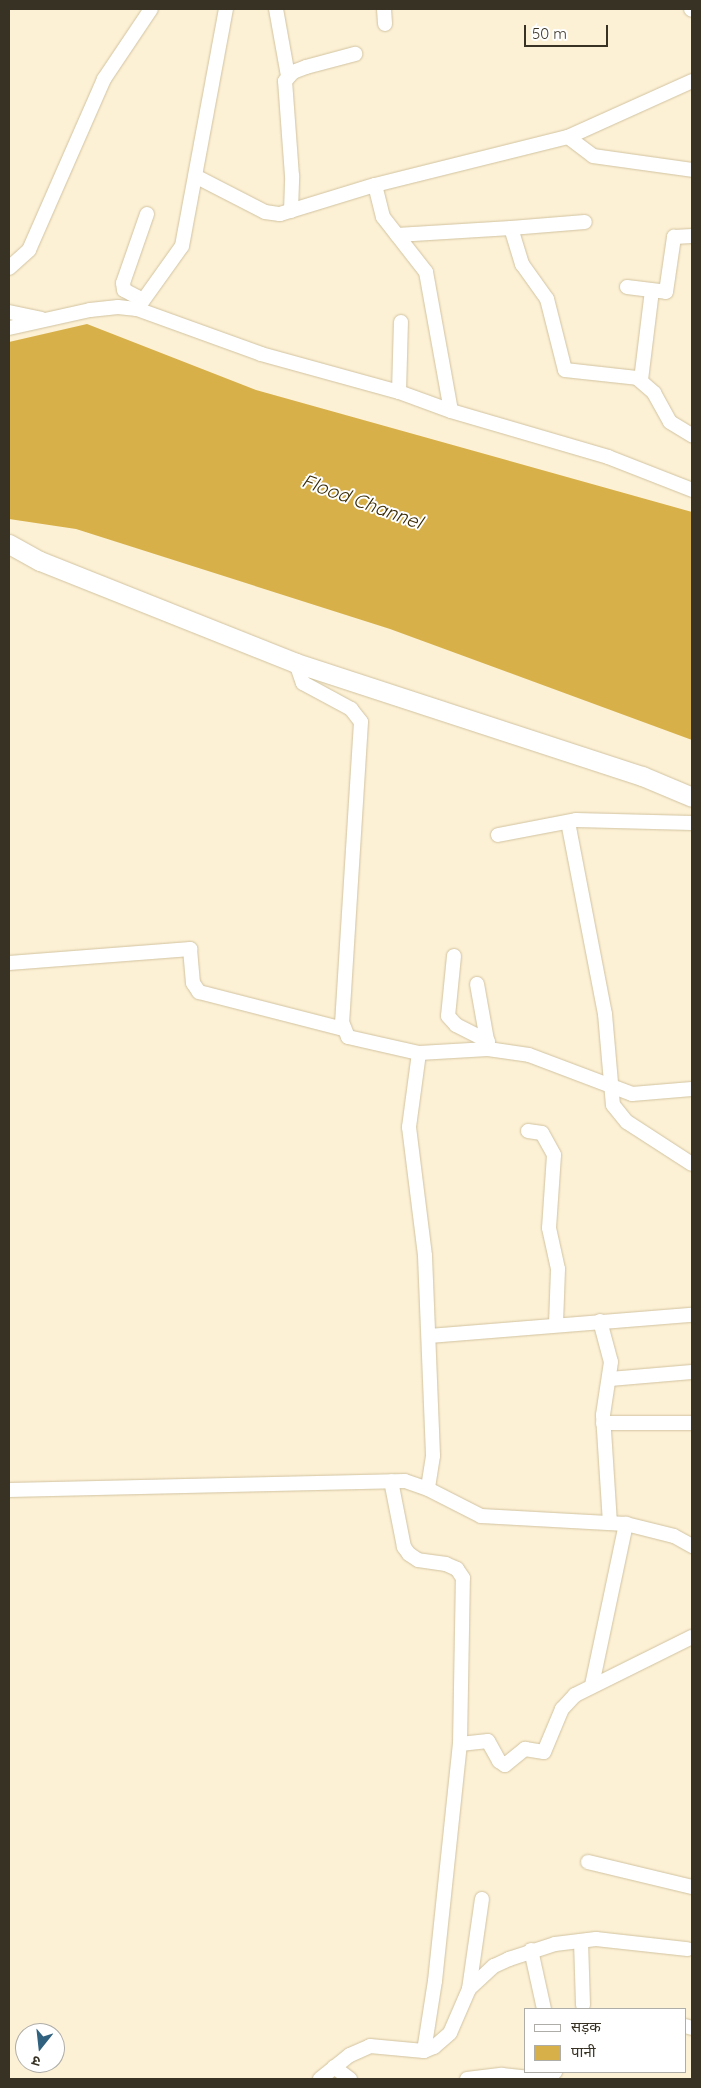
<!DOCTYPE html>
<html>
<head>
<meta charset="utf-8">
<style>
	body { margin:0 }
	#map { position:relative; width:701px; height:2088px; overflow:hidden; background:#fdf1d5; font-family:Quicksand,"Noto Sans Devanagari",sans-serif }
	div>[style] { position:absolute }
	.water>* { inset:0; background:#d7b04a }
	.roads { filter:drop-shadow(0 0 1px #d1c3a1) drop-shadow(0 0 1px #d1c3a1) }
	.street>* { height:14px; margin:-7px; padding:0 7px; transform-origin:7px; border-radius:7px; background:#fff }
	.secondary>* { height:19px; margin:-9.5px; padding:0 9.5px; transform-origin:9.5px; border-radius:9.5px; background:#fff }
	span { translate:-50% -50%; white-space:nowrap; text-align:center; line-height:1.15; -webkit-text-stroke:4px #fff; paint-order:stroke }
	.water-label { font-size:19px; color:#392a00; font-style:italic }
	.frame { position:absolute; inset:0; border:10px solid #383224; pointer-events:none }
	.legend { position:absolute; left:524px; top:2008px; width:162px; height:65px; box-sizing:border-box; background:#fff; border:1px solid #afada7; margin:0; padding:6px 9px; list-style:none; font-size:15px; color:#383224 }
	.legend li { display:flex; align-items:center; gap:10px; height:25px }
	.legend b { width:25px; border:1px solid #afada7 }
	.north { position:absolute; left:15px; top:2023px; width:50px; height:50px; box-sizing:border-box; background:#fff; border:1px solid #afada7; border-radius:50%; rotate:196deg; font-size:14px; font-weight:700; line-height:20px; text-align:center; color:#383224 }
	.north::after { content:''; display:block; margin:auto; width:18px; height:22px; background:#30617f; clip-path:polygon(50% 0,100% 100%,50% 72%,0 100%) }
	.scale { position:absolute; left:524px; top:25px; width:84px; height:22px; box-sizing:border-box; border:2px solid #383224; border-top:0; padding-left:6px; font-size:15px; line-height:18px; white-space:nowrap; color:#383224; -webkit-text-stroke:4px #fff; paint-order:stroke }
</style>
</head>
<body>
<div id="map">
	<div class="water">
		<i style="clip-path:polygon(87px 324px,256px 390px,692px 512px,692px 740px,390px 629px,76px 529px,9px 519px,9px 342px)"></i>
	</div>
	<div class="roads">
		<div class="street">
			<i style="left:276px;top:9px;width:68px;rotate:79.8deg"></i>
			<i style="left:384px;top:9px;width:15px;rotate:86deg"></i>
			<i style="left:691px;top:9px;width:1px;rotate:45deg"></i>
			<i style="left:568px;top:137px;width:136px;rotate:-24.3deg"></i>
			<i style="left:197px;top:177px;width:76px;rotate:27.2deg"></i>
			<i style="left:265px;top:212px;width:15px;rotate:8deg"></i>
			<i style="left:280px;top:214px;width:99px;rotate:-17deg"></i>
			<i style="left:375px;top:185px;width:199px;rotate:-14deg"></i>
			<i style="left:568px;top:137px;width:31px;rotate:37deg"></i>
			<i style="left:593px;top:156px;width:100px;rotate:8deg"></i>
			<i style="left:375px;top:185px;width:33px;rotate:76deg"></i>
			<i style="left:383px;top:217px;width:70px;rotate:52deg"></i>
			<i style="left:426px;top:272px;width:141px;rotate:79.8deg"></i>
			<i style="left:291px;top:211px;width:35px;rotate:-88deg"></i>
			<i style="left:292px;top:176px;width:95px;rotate:-94.2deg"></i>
			<i style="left:285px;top:81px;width:12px;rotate:-48deg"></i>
			<i style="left:293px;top:72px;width:14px;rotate:-21deg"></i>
			<i style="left:306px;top:67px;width:51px;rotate:-14.9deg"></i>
			<i style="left:511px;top:228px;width:74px;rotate:-4.6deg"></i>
			<i style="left:397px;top:235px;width:114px;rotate:-3.5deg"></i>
			<i style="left:511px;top:228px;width:38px;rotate:73deg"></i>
			<i style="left:522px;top:264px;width:43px;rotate:54.5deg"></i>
			<i style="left:547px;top:299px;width:73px;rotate:75.8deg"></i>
			<i style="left:565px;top:370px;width:72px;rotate:6.3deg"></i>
			<i style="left:637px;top:378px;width:23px;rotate:41deg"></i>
			<i style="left:654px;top:393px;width:33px;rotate:61deg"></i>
			<i style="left:670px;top:422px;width:26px;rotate:31deg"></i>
			<i style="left:9px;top:268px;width:27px;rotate:-42deg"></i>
			<i style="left:29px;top:250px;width:187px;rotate:-66.3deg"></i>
			<i style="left:104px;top:79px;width:84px;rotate:-56.1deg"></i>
			<i style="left:627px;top:287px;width:39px;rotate:7deg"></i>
			<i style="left:666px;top:292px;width:56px;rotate:-81.7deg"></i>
			<i style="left:674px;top:237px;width:18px;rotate:-3deg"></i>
			<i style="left:141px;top:299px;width:19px;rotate:-152deg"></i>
			<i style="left:124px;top:290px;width:7px;rotate:-98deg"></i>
			<i style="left:123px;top:283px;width:73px;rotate:-70.8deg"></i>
			<i style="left:137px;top:309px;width:77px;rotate:-54.5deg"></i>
			<i style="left:182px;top:246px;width:241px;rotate:-79.5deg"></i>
			<i style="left:9px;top:312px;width:33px;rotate:12deg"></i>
			<i style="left:9px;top:328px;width:83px;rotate:-12.5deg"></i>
			<i style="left:90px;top:310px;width:28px;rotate:-6deg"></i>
			<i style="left:118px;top:307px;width:19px;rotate:6deg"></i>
			<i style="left:137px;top:309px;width:132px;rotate:19.9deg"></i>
			<i style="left:261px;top:354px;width:143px;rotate:15.4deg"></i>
			<i style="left:399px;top:392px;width:55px;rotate:20.1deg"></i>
			<i style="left:451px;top:411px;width:164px;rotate:16.3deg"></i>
			<i style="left:608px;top:457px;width:90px;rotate:21.4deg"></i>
			<i style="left:641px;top:380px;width:90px;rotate:-83deg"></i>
			<i style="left:399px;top:392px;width:70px;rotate:-88.4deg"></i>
			<i style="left:296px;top:663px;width:21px;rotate:71deg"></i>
			<i style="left:303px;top:683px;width:55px;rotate:28.4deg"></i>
			<i style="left:351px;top:709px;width:16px;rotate:52deg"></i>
			<i style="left:361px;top:722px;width:301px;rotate:93.6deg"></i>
			<i style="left:342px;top:1022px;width:16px;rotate:68deg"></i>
			<i style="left:348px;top:1037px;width:73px;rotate:12.7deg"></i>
			<i style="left:419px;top:1053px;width:69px;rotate:-3.3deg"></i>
			<i style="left:488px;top:1049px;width:41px;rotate:8.3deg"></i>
			<i style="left:529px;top:1055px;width:110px;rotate:20.7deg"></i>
			<i style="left:632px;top:1094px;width:60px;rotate:-4.8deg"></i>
			<i style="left:568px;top:822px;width:196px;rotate:79.1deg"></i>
			<i style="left:605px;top:1014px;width:91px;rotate:85deg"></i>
			<i style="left:613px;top:1105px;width:22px;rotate:51deg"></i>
			<i style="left:627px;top:1122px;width:77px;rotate:32.9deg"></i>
			<i style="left:498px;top:835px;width:79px;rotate:-10.9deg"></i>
			<i style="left:576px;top:820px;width:116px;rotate:1.5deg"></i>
			<i style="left:454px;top:956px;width:60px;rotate:95.7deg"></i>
			<i style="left:448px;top:1016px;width:12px;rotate:48deg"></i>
			<i style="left:456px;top:1025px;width:36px;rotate:27deg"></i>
			<i style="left:9px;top:963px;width:182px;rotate:-4.4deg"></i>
			<i style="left:190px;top:949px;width:34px;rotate:85deg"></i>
			<i style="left:193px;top:983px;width:11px;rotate:56deg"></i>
			<i style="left:199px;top:992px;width:149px;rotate:14.4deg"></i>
			<i style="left:477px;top:984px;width:63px;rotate:79.9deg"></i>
			<i style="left:419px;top:1053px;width:75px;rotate:97.7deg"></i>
			<i style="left:409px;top:1127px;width:130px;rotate:82.9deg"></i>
			<i style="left:425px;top:1256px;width:200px;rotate:87.7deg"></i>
			<i style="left:433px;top:1456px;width:33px;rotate:99deg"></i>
			<i style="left:528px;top:1131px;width:14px;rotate:8deg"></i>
			<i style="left:542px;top:1133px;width:25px;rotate:61deg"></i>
			<i style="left:554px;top:1155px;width:73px;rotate:93.9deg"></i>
			<i style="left:549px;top:1228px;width:42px;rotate:77.6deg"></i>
			<i style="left:558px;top:1269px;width:55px;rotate:92.1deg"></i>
			<i style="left:600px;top:1321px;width:42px;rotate:75deg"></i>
			<i style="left:611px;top:1362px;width:54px;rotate:98.6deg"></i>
			<i style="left:603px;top:1415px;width:108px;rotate:86.3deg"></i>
			<i style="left:429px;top:1336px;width:264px;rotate:-4.6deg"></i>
			<i style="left:610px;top:1379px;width:82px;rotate:-4.9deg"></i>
			<i style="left:603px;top:1423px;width:89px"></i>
			<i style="left:9px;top:1490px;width:396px;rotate:-1.3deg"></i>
			<i style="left:405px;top:1481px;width:24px;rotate:19deg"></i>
			<i style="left:428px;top:1489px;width:59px;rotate:27deg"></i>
			<i style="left:481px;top:1516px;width:145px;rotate:3.2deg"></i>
			<i style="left:626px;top:1524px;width:49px;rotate:14deg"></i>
			<i style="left:674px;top:1536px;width:21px;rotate:29deg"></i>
			<i style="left:592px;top:1685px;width:165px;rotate:-78.1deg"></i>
			<i style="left:460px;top:1744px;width:28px;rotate:-6deg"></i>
			<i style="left:488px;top:1741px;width:23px;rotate:61deg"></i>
			<i style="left:499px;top:1761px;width:7px;rotate:34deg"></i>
			<i style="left:505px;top:1765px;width:26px;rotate:-39deg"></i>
			<i style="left:525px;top:1749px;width:19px;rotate:9deg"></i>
			<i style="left:544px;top:1752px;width:47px;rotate:-67.3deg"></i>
			<i style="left:562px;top:1709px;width:19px;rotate:-47deg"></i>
			<i style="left:575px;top:1695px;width:131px;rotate:-26.4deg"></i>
			<i style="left:588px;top:1862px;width:107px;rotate:13.5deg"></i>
			<i style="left:581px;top:1941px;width:64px;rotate:88.2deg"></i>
			<i style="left:531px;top:1950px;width:60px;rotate:77.6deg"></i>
			<i style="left:469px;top:1989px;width:91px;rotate:-81.8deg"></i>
			<i style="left:685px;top:2026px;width:7px;rotate:16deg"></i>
			<i style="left:424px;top:2051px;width:11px;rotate:-22deg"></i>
			<i style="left:434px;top:2047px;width:21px;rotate:-41deg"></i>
			<i style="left:450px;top:2033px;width:48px;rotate:-66.6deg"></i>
			<i style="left:469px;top:1989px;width:34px;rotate:-43deg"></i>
			<i style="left:494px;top:1966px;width:17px;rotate:-25deg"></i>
			<i style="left:509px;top:1959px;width:48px;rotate:-18.1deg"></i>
			<i style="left:555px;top:1944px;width:41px;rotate:-7deg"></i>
			<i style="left:596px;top:1939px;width:92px;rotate:6.3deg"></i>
			<i style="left:334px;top:2067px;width:20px;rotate:37deg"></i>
			<i style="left:320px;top:2079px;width:38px;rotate:-39deg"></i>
			<i style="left:350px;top:2055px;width:22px;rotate:-24deg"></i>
			<i style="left:370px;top:2046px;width:54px;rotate:5.3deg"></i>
			<i style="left:424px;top:2051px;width:71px;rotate:-81.1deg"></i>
			<i style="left:435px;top:1981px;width:238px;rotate:-84deg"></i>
			<i style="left:460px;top:1744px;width:166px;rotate:-89deg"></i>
			<i style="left:463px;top:1578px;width:11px;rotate:-124deg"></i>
			<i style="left:457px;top:1569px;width:12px;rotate:-156deg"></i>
			<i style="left:446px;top:1564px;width:28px;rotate:-172deg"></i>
			<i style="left:418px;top:1560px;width:11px;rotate:-146deg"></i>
			<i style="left:409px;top:1554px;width:9px;rotate:-126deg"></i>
			<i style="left:404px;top:1547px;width:67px;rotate:-101.1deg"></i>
			<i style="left:467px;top:2079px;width:35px;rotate:-7deg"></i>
			<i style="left:502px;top:2075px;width:28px;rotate:6deg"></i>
			<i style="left:530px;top:2078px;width:21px;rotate:-5deg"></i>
			<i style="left:551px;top:2076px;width:6px;rotate:-45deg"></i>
		</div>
		<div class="secondary">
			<i style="left:9px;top:544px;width:35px;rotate:29deg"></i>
			<i style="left:40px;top:561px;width:276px;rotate:21.7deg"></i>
			<i style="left:296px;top:663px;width:364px;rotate:18.1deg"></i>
			<i style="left:642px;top:776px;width:54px;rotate:22.8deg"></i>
		</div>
	</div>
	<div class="water-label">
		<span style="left:362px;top:502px;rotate:20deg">Flood Channel</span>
	</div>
	<div class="frame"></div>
	<ul class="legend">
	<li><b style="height:6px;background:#fff"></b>सड़क</li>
	<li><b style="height:14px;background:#d7b04a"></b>पानी</li>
	</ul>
	<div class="north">उ</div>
	<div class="scale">50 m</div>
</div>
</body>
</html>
